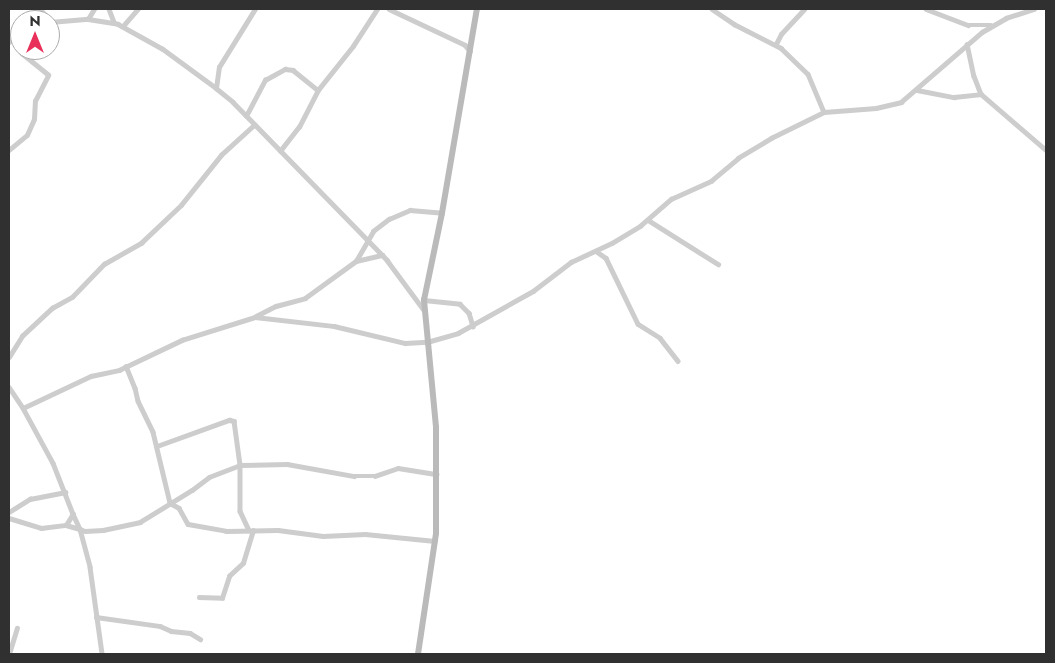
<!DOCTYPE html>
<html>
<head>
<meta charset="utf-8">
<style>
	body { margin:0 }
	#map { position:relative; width:1055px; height:663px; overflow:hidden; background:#fff; font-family:Jost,sans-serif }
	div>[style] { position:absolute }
	.street>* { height:4.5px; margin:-2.25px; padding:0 2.25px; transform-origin:2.25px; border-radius:2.25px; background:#cdcdcd }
	.secondary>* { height:6px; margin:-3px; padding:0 3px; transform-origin:3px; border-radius:3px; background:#bababa }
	span { translate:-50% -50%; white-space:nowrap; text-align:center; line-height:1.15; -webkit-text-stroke:5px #fff; paint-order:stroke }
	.frame { position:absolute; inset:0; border:10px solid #303030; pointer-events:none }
	.north { position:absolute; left:10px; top:10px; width:50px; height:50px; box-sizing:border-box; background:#fff; border:1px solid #acacac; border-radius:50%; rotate:0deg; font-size:14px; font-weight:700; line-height:20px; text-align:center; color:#303030 }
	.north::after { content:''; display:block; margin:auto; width:18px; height:22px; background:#e9305a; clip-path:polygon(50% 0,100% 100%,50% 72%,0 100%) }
</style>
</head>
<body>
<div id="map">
	<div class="street">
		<i style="left:40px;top:9px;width:18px;rotate:47deg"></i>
		<i style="left:109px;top:9px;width:14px;rotate:69deg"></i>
		<i style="left:389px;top:9px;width:84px;rotate:25.3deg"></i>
		<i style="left:465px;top:45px;width:8px;rotate:50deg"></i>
		<i style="left:712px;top:9px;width:27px;rotate:34deg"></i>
		<i style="left:734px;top:24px;width:53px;rotate:27.1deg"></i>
		<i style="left:781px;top:48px;width:37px;rotate:44deg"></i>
		<i style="left:808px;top:74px;width:41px;rotate:67.2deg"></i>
		<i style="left:926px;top:9px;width:45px;rotate:20.9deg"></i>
		<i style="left:968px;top:25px;width:23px"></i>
		<i style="left:88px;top:19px;width:12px;rotate:-59deg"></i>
		<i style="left:50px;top:22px;width:38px;rotate:-5deg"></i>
		<i style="left:88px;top:19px;width:30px;rotate:9deg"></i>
		<i style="left:118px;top:24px;width:51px;rotate:29.1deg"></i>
		<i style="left:163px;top:49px;width:66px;rotate:36.3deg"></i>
		<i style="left:216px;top:88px;width:22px;rotate:39deg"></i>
		<i style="left:233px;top:102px;width:221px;rotate:45.7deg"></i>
		<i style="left:387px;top:260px;width:62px;rotate:53.5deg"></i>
		<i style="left:123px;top:26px;width:23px;rotate:-49deg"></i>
		<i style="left:9px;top:42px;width:14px;rotate:-39deg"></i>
		<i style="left:776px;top:44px;width:11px;rotate:-63deg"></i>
		<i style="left:781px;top:34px;width:34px;rotate:-47deg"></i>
		<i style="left:967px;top:44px;width:33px;rotate:78deg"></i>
		<i style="left:974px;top:76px;width:19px;rotate:69deg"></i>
		<i style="left:981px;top:94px;width:86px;rotate:40.7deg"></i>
		<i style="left:216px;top:88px;width:21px;rotate:-82deg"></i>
		<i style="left:219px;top:67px;width:68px;rotate:-58.2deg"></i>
		<i style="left:917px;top:90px;width:38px;rotate:11deg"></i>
		<i style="left:954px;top:97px;width:27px;rotate:-6deg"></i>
		<i style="left:246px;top:116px;width:41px;rotate:-62.2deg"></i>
		<i style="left:265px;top:80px;width:23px;rotate:-29deg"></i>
		<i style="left:285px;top:69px;width:8px;rotate:7deg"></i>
		<i style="left:293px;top:70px;width:32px;rotate:39deg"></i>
		<i style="left:9px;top:150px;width:23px;rotate:-40deg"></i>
		<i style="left:27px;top:135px;width:17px;rotate:-66deg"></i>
		<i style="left:34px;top:119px;width:18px;rotate:-87deg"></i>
		<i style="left:35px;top:101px;width:29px;rotate:-63deg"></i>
		<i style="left:48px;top:75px;width:33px;rotate:-141deg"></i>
		<i style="left:22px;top:54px;width:10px;rotate:-127deg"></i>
		<i style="left:16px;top:46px;width:10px;rotate:-101deg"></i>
		<i style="left:280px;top:151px;width:31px;rotate:-52deg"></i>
		<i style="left:299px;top:127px;width:42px;rotate:-62.8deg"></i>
		<i style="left:318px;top:90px;width:56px;rotate:-51.5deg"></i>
		<i style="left:353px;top:46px;width:44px;rotate:-57deg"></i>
		<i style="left:648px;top:220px;width:83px;rotate:32.2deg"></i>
		<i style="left:596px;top:251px;width:12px;rotate:35deg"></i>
		<i style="left:606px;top:258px;width:73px;rotate:64.1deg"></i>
		<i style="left:638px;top:324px;width:26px;rotate:32deg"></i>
		<i style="left:660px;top:338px;width:29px;rotate:52deg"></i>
		<i style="left:356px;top:261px;width:34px;rotate:-60deg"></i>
		<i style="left:373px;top:231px;width:20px;rotate:-37deg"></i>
		<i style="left:389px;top:219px;width:23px;rotate:-23deg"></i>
		<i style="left:410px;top:210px;width:32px;rotate:5deg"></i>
		<i style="left:424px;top:300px;width:36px;rotate:6deg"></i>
		<i style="left:460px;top:304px;width:13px;rotate:45deg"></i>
		<i style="left:469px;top:313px;width:14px;rotate:73deg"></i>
		<i style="left:256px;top:316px;width:22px;rotate:-27deg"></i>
		<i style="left:276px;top:306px;width:30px;rotate:-15deg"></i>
		<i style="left:305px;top:298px;width:63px;rotate:-36deg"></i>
		<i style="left:356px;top:261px;width:27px;rotate:-13deg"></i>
		<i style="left:9px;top:357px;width:25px;rotate:-58deg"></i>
		<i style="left:22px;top:336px;width:41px;rotate:-43deg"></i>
		<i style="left:52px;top:308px;width:23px;rotate:-29deg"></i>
		<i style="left:72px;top:297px;width:46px;rotate:-45.9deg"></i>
		<i style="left:104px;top:264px;width:43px;rotate:-29.6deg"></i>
		<i style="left:141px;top:243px;width:55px;rotate:-43.5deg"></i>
		<i style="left:181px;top:205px;width:64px;rotate:-51.3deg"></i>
		<i style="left:221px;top:155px;width:45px;rotate:-42.3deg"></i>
		<i style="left:126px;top:366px;width:24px;rotate:68deg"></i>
		<i style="left:135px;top:388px;width:13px;rotate:77deg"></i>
		<i style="left:138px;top:401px;width:34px;rotate:64deg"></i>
		<i style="left:153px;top:432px;width:73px;rotate:76.5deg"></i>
		<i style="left:170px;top:503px;width:10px;rotate:29deg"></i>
		<i style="left:179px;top:508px;width:18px;rotate:61deg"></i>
		<i style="left:188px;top:524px;width:39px;rotate:10deg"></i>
		<i style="left:226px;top:531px;width:52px;rotate:-1.1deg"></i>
		<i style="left:278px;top:530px;width:45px;rotate:7.6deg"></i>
		<i style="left:323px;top:536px;width:42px;rotate:-2.7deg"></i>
		<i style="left:365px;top:534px;width:70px;rotate:5.7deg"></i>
		<i style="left:9px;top:387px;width:25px;rotate:56deg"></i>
		<i style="left:23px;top:408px;width:63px;rotate:61.4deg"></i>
		<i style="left:53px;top:463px;width:55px;rotate:68.6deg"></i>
		<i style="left:73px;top:514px;width:17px;rotate:65deg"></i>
		<i style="left:80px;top:529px;width:5px;rotate:22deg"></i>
		<i style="left:85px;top:531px;width:18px;rotate:-3deg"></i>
		<i style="left:103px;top:530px;width:38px;rotate:-12deg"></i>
		<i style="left:140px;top:522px;width:61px;rotate:-31.6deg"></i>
		<i style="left:192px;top:490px;width:21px;rotate:-37deg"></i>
		<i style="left:209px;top:477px;width:33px;rotate:-21deg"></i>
		<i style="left:240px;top:465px;width:47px;rotate:-1.2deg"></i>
		<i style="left:287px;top:464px;width:68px;rotate:10.2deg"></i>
		<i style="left:354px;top:476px;width:21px"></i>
		<i style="left:375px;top:476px;width:24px;rotate:-19deg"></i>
		<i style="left:398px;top:468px;width:39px;rotate:9deg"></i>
		<i style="left:23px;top:408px;width:75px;rotate:-25.2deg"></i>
		<i style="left:91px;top:376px;width:29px;rotate:-12deg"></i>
		<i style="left:119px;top:370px;width:70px;rotate:-25.5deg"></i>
		<i style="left:182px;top:340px;width:77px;rotate:-17.5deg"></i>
		<i style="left:255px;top:317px;width:80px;rotate:6.5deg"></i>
		<i style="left:334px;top:326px;width:73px;rotate:13.5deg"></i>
		<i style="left:405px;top:343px;width:22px;rotate:-3deg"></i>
		<i style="left:427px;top:342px;width:32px;rotate:-16deg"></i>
		<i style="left:458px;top:333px;width:86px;rotate:-29.2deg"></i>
		<i style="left:533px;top:291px;width:48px;rotate:-37.3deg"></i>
		<i style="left:571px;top:262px;width:45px;rotate:-24.9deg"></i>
		<i style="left:612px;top:243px;width:33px;rotate:-31deg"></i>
		<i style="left:640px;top:226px;width:41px;rotate:-41.1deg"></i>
		<i style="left:671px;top:199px;width:44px;rotate:-24.2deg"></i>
		<i style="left:711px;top:181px;width:35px;rotate:-40deg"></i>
		<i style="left:738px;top:158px;width:39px;rotate:-31deg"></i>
		<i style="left:771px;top:138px;width:59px;rotate:-26.1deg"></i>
		<i style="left:824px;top:112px;width:52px;rotate:-4.4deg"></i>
		<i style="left:876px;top:108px;width:26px;rotate:-13deg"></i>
		<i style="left:901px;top:102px;width:107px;rotate:-40.8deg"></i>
		<i style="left:982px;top:32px;width:28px;rotate:-30deg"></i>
		<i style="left:1006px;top:18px;width:29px;rotate:-18deg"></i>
		<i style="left:157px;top:446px;width:77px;rotate:-19.9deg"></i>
		<i style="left:229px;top:420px;width:5px;rotate:11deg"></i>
		<i style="left:234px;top:421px;width:44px;rotate:82.2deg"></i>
		<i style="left:240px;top:465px;width:46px;rotate:90deg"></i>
		<i style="left:240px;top:511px;width:21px;rotate:65deg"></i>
		<i style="left:9px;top:512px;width:25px;rotate:-32deg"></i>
		<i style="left:30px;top:499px;width:36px;rotate:-11deg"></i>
		<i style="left:9px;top:518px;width:34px;rotate:17deg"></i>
		<i style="left:41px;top:528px;width:25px;rotate:-7deg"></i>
		<i style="left:66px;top:525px;width:15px;rotate:16deg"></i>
		<i style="left:80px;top:529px;width:39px;rotate:75deg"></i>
		<i style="left:90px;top:567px;width:88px;rotate:82.1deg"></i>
		<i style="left:66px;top:525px;width:13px;rotate:-58deg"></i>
		<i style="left:199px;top:597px;width:23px;rotate:2deg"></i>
		<i style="left:222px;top:598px;width:23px;rotate:-72deg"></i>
		<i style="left:229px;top:576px;width:19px;rotate:-43deg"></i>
		<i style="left:243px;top:563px;width:34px;rotate:-73deg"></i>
		<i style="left:96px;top:617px;width:65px;rotate:8deg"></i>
		<i style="left:160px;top:626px;width:12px;rotate:24deg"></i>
		<i style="left:171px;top:631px;width:19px;rotate:6deg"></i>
		<i style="left:190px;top:633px;width:12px;rotate:31deg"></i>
		<i style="left:9px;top:654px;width:27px;rotate:-73deg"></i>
	</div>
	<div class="secondary">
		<i style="left:418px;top:654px;width:122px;rotate:-81.5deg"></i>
		<i style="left:436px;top:533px;width:106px;rotate:-90deg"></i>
		<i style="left:436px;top:427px;width:128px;rotate:-95.4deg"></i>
		<i style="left:424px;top:300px;width:89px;rotate:-78.3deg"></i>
		<i style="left:442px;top:213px;width:207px;rotate:-80.3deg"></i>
	</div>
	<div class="frame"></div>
	<div class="north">N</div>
</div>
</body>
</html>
